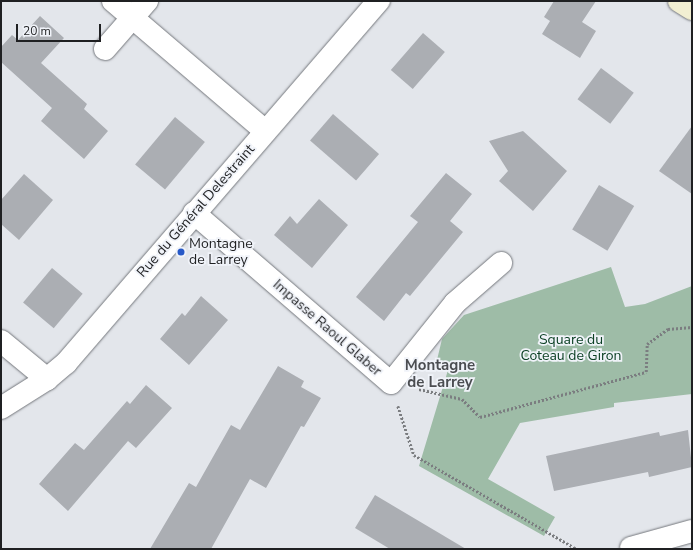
<!DOCTYPE html>
<html>
<head>
<meta charset="utf-8">
<style>
	body { margin:0 }
	#map { position:relative; width:693px; height:550px; overflow:hidden; background:#e3e6eb; font-family:"Nunito Sans",sans-serif }
	div>[style] { position:absolute }
	.green>* { inset:0; background:#9ebca7 }
	.building>* { inset:0; background:#abaeb3; transform-origin:0 0 }
	.path>* { height:2.5px; margin-top:-1.25px; transform-origin:0; background:repeating-linear-gradient(90deg,#7b7d80 0 2px,transparent 0 4px) }
	.roads { filter:drop-shadow(0 0 1px #74777c) drop-shadow(0 0 1px #74777c) }
	.street>* { height:22px; margin:-11px; padding:0 11px; transform-origin:11px; border-radius:11px; background:#fff }
	.secondary>* { height:22px; margin:-11px; padding:0 11px; transform-origin:11px; border-radius:11px; background:#f2efd2 }
	.dots>* { width:11px; height:11px; translate:-50% -50%; box-sizing:border-box; border:2px solid #f0f3f9; border-radius:50% }
	span { translate:-50% -50%; white-space:nowrap; text-align:center; line-height:1.15; -webkit-text-stroke:3.5px #f0f3f9; paint-order:stroke }
	.street-label { font-size:14px; color:#1f2022 }
	.poi-label { font-size:14px; color:#1f2022 }
	.left { translate:0 -50%; text-align:left }
	.park-label { font-size:14px; color:#0d4125 }
	.neighbourhood-label { font-size:15px; color:#4b4d51; font-weight:700 }
	.frame { position:absolute; inset:0; border:2px solid #1f2022; pointer-events:none }
	.scale { position:absolute; left:16px; top:24px; width:85px; height:18px; box-sizing:border-box; border:2px solid #1f2022; border-top:0; padding-left:5px; font-size:12px; line-height:14px; white-space:nowrap; color:#1f2022; -webkit-text-stroke:3px #f0f3f9; paint-order:stroke }
</style>
</head>
<body>
<div id="map">
	<div class="green">
		<i style="clip-path:polygon(611px 267px,625px 307px,645px 304px,692px 286px,692px 394px,614px 403px,614px 407px,520px 423px,488px 479px,555px 517px,544px 536px,419px 466px,448px 370px,437px 360px,442px 339px,464px 315px)"></i>
	</div>
	<div class="building">
		<i style="clip-path:polygon(554px 1px,596px 1px,582px 22px,596px 31px,580px 58px,542px 34px,550px 21px,544px 17px)"></i>
		<i style="clip-path:polygon(40px 16px,64px 38px,41px 63px,87px 104px,84px 109px,108px 131px,84px 159px,41px 121px,52px 108px,1px 62px,1px 47px,12px 35px,18px 40px)"></i>
		<i style="left:423px;top:33px;width:29px;height:49px;rotate:41deg"></i>
		<i style="left:601px;top:68px;width:41px;height:39px;rotate:37deg"></i>
		<i style="left:333px;top:114px;width:61px;height:35px;rotate:41deg"></i>
		<i style="left:175px;top:117px;width:39px;height:62px;rotate:40deg"></i>
		<i style="clip-path:polygon(692px 126px,692px 194px,659px 171px)"></i>
		<i style="clip-path:polygon(523px 131px,567px 171px,533px 211px,499px 181px,508px 171px,489px 141px)"></i>
		<i style="clip-path:polygon(446px 173px,472px 194px,450px 221px,463px 232px,410px 296px,406px 293px,384px 321px,356px 297px,418px 222px,410px 216px)"></i>
		<i style="clip-path:polygon(24px 174px,53px 200px,19px 240px,1px 224px,1px 200px)"></i>
		<i style="left:599px;top:185px;width:41px;height:52px;rotate:31deg"></i>
		<i style="clip-path:polygon(319px 199px,348px 225px,312px 268px,274px 235px,290px 216px,297px 224px)"></i>
		<i style="left:52px;top:268px;width:40px;height:45px;rotate:40deg"></i>
		<i style="clip-path:polygon(201px 296px,228px 320px,189px 365px,160px 339px,182px 313px,185px 316px)"></i>
		<i style="clip-path:polygon(278px 366px,304px 381px,301px 387px,321px 398px,304px 427px,301px 426px,266px 488px,250px 479px,211px 549px,150px 549px,189px 483px,196px 487px,231px 425px,240px 430px)"></i>
		<i style="clip-path:polygon(146px 385px,172px 408px,136px 448px,128px 441px,68px 511px,39px 484px,75px 443px,84px 450px,127px 401px,130px 404px)"></i>
		<i style="clip-path:polygon(688px 430px,692px 467px,649px 477px,648px 472px,554px 491px,546px 456px,659px 432px,660px 436px)"></i>
		<i style="clip-path:polygon(375px 495px,466px 549px,390px 549px,355px 528px)"></i>
	</div>
	<div class="path">
		<i style="left:419px;top:389px;width:44px;rotate:13.1deg"></i>
		<i style="left:462px;top:399px;width:25px;rotate:45deg"></i>
		<i style="left:480px;top:417px;width:172px;rotate:-15.2deg"></i>
		<i style="left:646px;top:372px;width:28px;rotate:-88deg"></i>
		<i style="left:647px;top:344px;width:26px;rotate:-36deg"></i>
		<i style="left:668px;top:329px;width:24px;rotate:-5deg"></i>
		<i style="left:398px;top:406px;width:52px;rotate:71.9deg"></i>
		<i style="left:414px;top:455px;width:188px;rotate:30deg"></i>
	</div>
	<div class="roads">
		<div class="street">
			<i style="left:113px;top:1px;width:200px;rotate:40.5deg"></i>
			<i style="left:105px;top:49px;width:64px;rotate:-48.8deg"></i>
			<i style="left:194px;top:213px;width:260px;rotate:40.8deg"></i>
			<i style="left:391px;top:383px;width:102px;rotate:-51.3deg"></i>
			<i style="left:455px;top:303px;width:61px;rotate:-41deg"></i>
			<i style="left:1px;top:341px;width:60px;rotate:39.6deg"></i>
			<i style="left:1px;top:408px;width:54px;rotate:-32.2deg"></i>
			<i style="left:47px;top:379px;width:25px;rotate:-40deg"></i>
			<i style="left:66px;top:363px;width:479px;rotate:-49.2deg"></i>
			<i style="left:631px;top:548px;width:63px;rotate:-15.6deg"></i>
		</div>
		<div class="secondary">
			<i style="left:679px;top:1px;width:15px;rotate:32deg"></i>
		</div>
	</div>
	<div class="dots">
		<i style="left:181px;top:252px;background:#2759c7"></i>
	</div>
	<div class="street-label">
		<span style="left:196px;top:211px;rotate:-49deg">Rue du Général Delestraint</span>
		<span style="left:327px;top:328px;rotate:41deg">Impasse Raoul Glaber</span>
	</div>
	<div class="poi-label">
		<span class="left" style="left:189px;top:252px">Montagne<br>de Larrey</span>
	</div>
	<div class="park-label">
		<span style="left:571px;top:348px">Square du<br>Coteau de Giron</span>
	</div>
	<div class="neighbourhood-label">
		<span style="left:440px;top:374px">Montagne<br>de Larrey</span>
	</div>
	<div class="frame"></div>
	<div class="scale">20 m</div>
</div>
</body>
</html>
